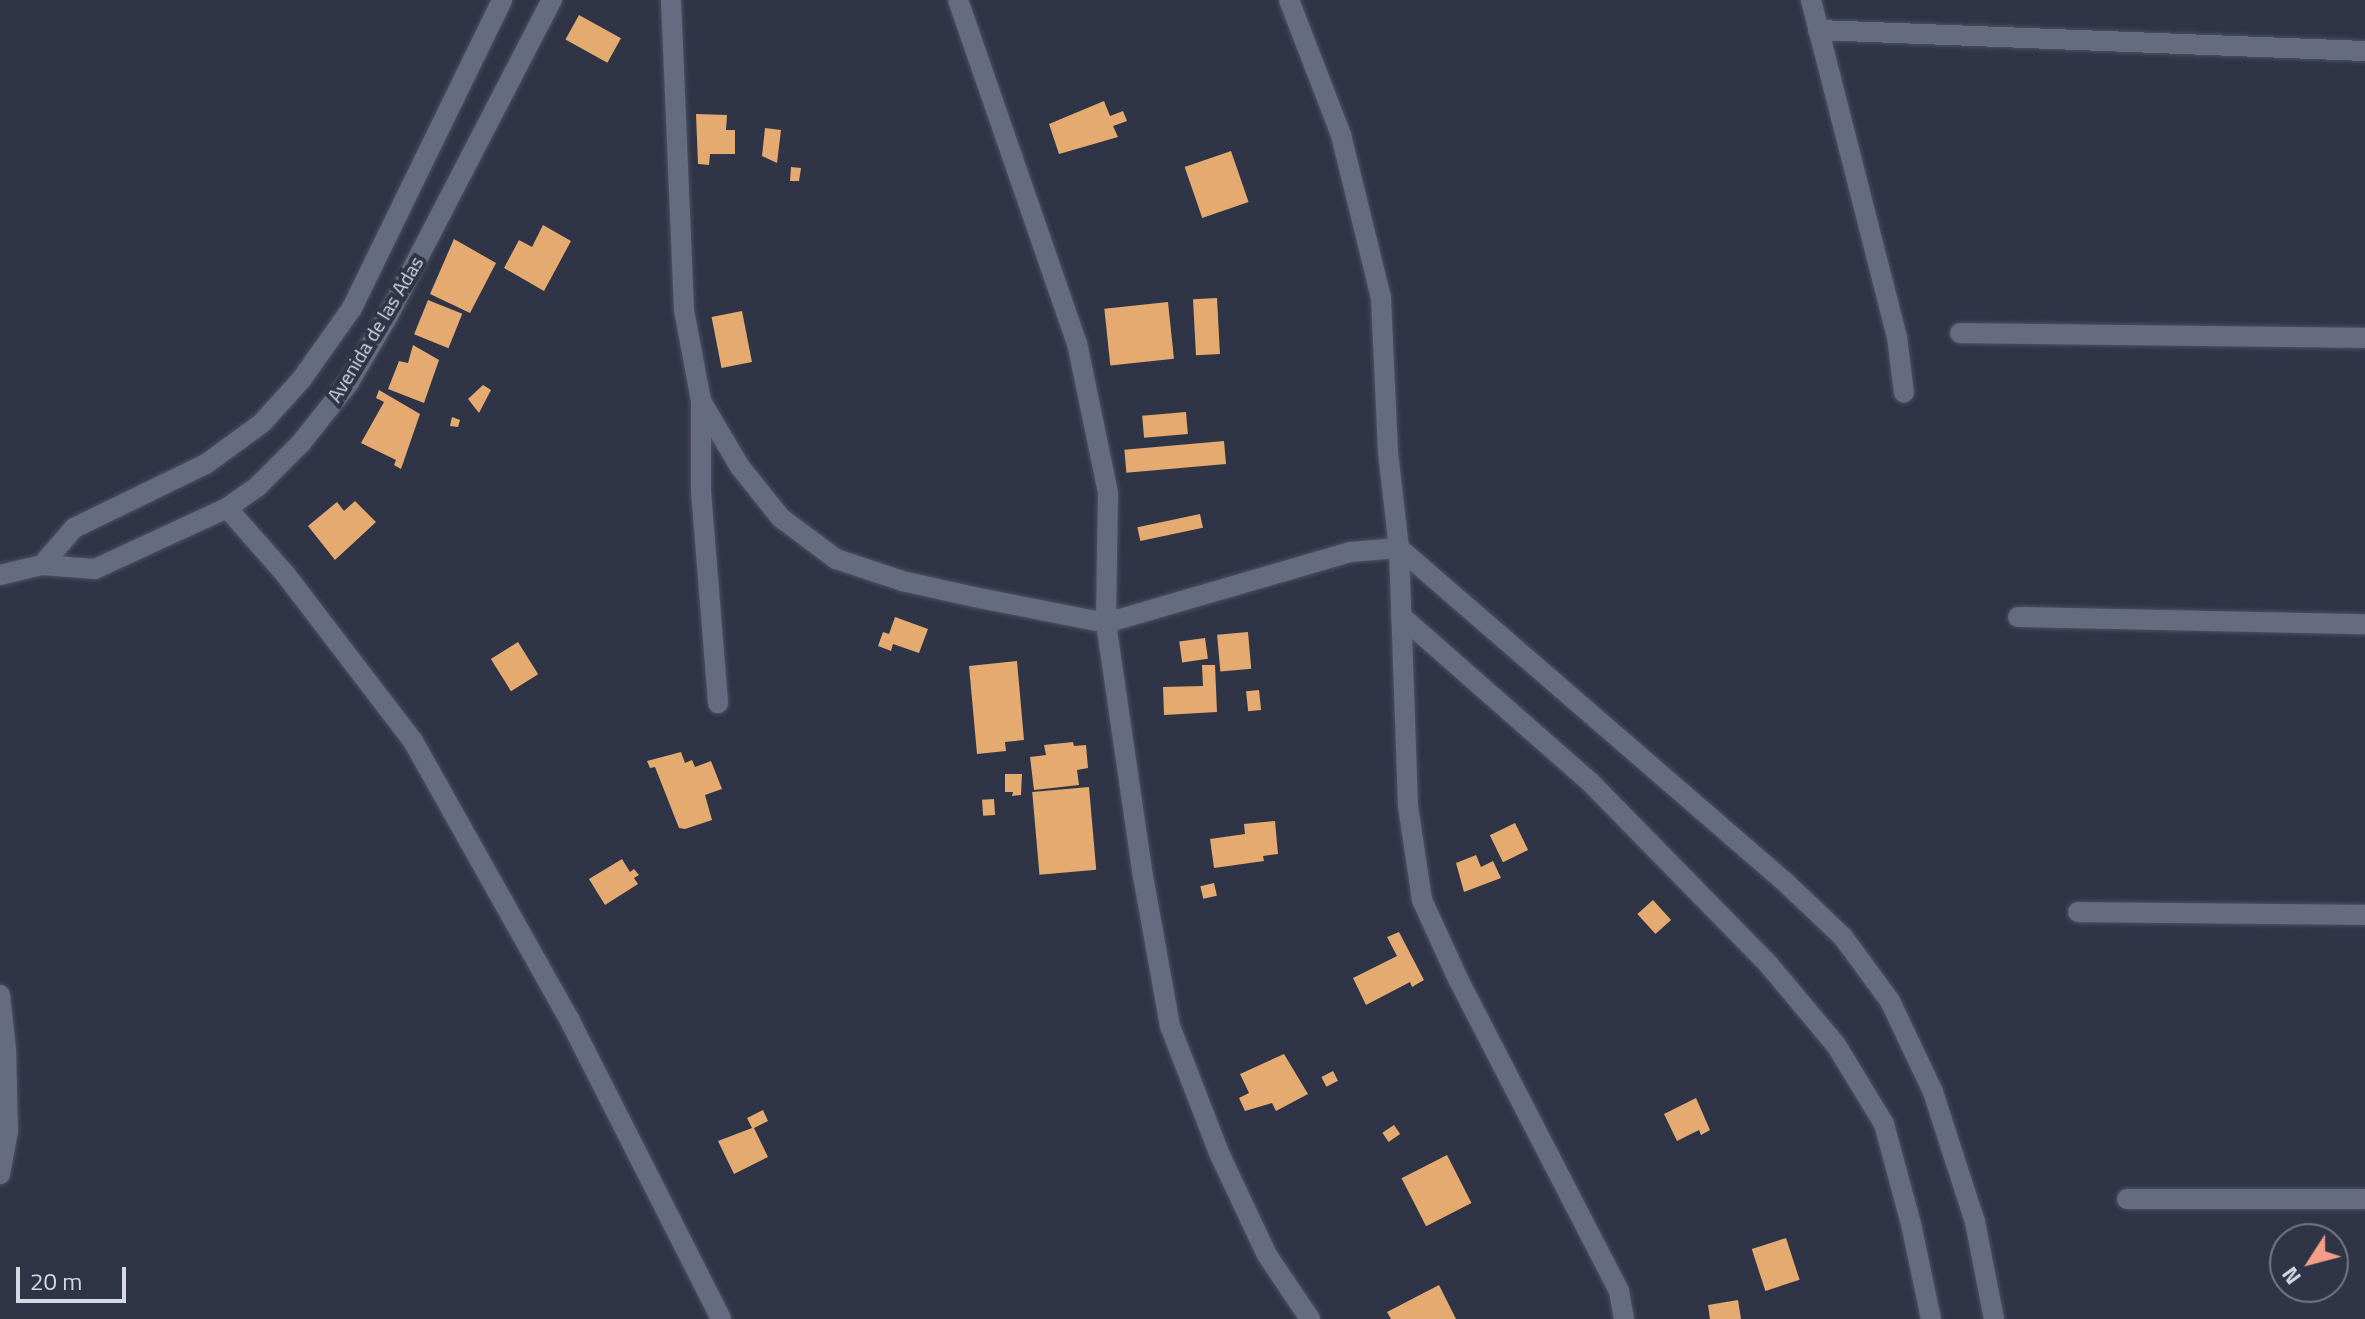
<!DOCTYPE html>
<html>
<head>
<meta charset="utf-8">
<style>
	body { margin:0 }
	#map { position:relative; width:2365px; height:1319px; overflow:hidden; background:#2f3547; font-family:"Titillium Web",sans-serif }
	div>[style] { position:absolute }
	.building>* { inset:0; background:#e5aa6f; transform-origin:0 0 }
	.roads { filter:drop-shadow(0 0 2px #4c5161) drop-shadow(0 0 2px #4c5161) }
	.minor>* { height:20px; margin:-10px; padding:0 10px; transform-origin:10px; border-radius:10px; background:#666c80 }
	span { translate:-50% -50%; white-space:nowrap; text-align:center; line-height:1.15; -webkit-text-stroke:8px #2f3547; paint-order:stroke }
	.street-label { font-size:20px; color:#d6d9e5 }
	.north { position:absolute; left:2269px; top:1223px; width:80px; height:80px; box-sizing:border-box; background:#2f3547; border:2px solid #727786; border-radius:50%; rotate:234deg; font-size:22px; font-weight:700; line-height:32px; text-align:center; color:#d6d9e5 }
	.north::after { content:''; display:block; margin:auto; width:28px; height:36px; background:#f49e88; clip-path:polygon(50% 0,100% 100%,50% 72%,0 100%) }
	.scale { position:absolute; left:16px; top:1267px; width:110px; height:36px; box-sizing:border-box; border:4px solid #d6d9e5; border-top:0; padding-left:10px; font-size:24px; line-height:28px; white-space:nowrap; color:#d6d9e5; -webkit-text-stroke:6px #2f3547; paint-order:stroke }
</style>
</head>
<body>
<div id="map">
	<div class="building">
		<i style="left:579px;top:15px;width:48px;height:28px;rotate:29deg"></i>
		<i style="clip-path:polygon(1104px 101px,1110px 116px,1123px 111px,1127px 121px,1113px 126px,1118px 137px,1059px 154px,1049px 124px)"></i>
		<i style="clip-path:polygon(696px 114px,727px 115px,726px 130px,735px 130px,735px 154px,710px 154px,709px 165px,698px 164px)"></i>
		<i style="clip-path:polygon(765px 128px,781px 130px,777px 163px,762px 156px)"></i>
		<i style="left:1231px;top:151px;width:54px;height:49px;rotate:71deg"></i>
		<i style="clip-path:polygon(791px 167px,801px 168px,799px 181px,790px 181px)"></i>
		<i style="clip-path:polygon(543px 225px,571px 241px,544px 291px,504px 268px,519px 240px,532px 247px)"></i>
		<i style="clip-path:polygon(454px 239px,496px 263px,470px 313px,430px 294px)"></i>
		<i style="left:1217px;top:298px;width:56px;height:24px;rotate:87deg"></i>
		<i style="left:428px;top:300px;width:37px;height:37px;rotate:22deg"></i>
		<i style="left:1168px;top:302px;width:57px;height:64px;rotate:84deg"></i>
		<i style="left:742px;top:311px;width:52px;height:31px;rotate:79deg"></i>
		<i style="clip-path:polygon(413px 345px,439px 360px,424px 403px,388px 389px,399px 361px,408px 363px)"></i>
		<i style="clip-path:polygon(483px 385px,491px 390px,479px 413px,468px 399px)"></i>
		<i style="clip-path:polygon(379px 390px,420px 414px,401px 469px,394px 465px,396px 460px,361px 443px,384px 402px,376px 398px)"></i>
		<i style="left:1186px;top:412px;width:22px;height:44px;rotate:85deg"></i>
		<i style="clip-path:polygon(452px 417px,460px 420px,458px 427px,450px 426px)"></i>
		<i style="left:1224px;top:441px;width:23px;height:100px;rotate:85deg"></i>
		<i style="clip-path:polygon(355px 501px,376px 522px,335px 560px,308px 526px,337px 502px,344px 511px)"></i>
		<i style="left:1200px;top:514px;width:14px;height:64px;rotate:78deg"></i>
		<i style="clip-path:polygon(895px 617px,928px 629px,919px 653px,893px 644px,891px 651px,878px 646px,883px 632px,889px 634px)"></i>
		<i style="left:1248px;top:632px;width:37px;height:31px;rotate:85deg"></i>
		<i style="left:1205px;top:638px;width:21px;height:26px;rotate:82deg"></i>
		<i style="left:518px;top:642px;width:38px;height:32px;rotate:58deg"></i>
		<i style="clip-path:polygon(1017px 661px,1024px 740px,1005px 742px,1006px 751px,977px 754px,969px 666px)"></i>
		<i style="clip-path:polygon(1202px 665px,1215px 665px,1217px 712px,1164px 715px,1163px 687px,1203px 686px)"></i>
		<i style="left:1259px;top:690px;width:20px;height:13px;rotate:84deg"></i>
		<i style="clip-path:polygon(1073px 742px,1074px 746px,1086px 745px,1088px 768px,1077px 770px,1079px 785px,1034px 790px,1030px 757px,1046px 755px,1044px 745px)"></i>
		<i style="clip-path:polygon(681px 752px,685px 763px,692px 760px,695px 767px,711px 761px,722px 789px,705px 795px,712px 820px,685px 829px,679px 828px,655px 767px,650px 768px,647px 761px)"></i>
		<i style="clip-path:polygon(1005px 774px,1022px 774px,1021px 795px,1012px 796px,1013px 792px,1005px 792px)"></i>
		<i style="left:1089px;top:787px;width:83px;height:57px;rotate:85deg"></i>
		<i style="left:994px;top:799px;width:16px;height:12px;rotate:86deg"></i>
		<i style="clip-path:polygon(1275px 821px,1278px 854px,1263px 856px,1264px 861px,1214px 868px,1210px 839px,1245px 834px,1244px 824px)"></i>
		<i style="left:1515px;top:823px;width:30px;height:28px;rotate:64deg"></i>
		<i style="clip-path:polygon(1476px 855px,1481px 867px,1493px 861px,1501px 878px,1464px 892px,1456px 863px)"></i>
		<i style="clip-path:polygon(622px 859px,630px 872px,634px 869px,639px 875px,634px 878px,638px 884px,605px 905px,589px 879px)"></i>
		<i style="left:1214px;top:883px;width:13px;height:14px;rotate:77deg"></i>
		<i style="left:1653px;top:900px;width:27px;height:21px;rotate:48deg"></i>
		<i style="clip-path:polygon(1399px 932px,1424px 980px,1412px 987px,1410px 982px,1366px 1005px,1353px 978px,1397px 956px,1387px 937px)"></i>
		<i style="clip-path:polygon(1284px 1054px,1308px 1094px,1276px 1111px,1272px 1103px,1245px 1111px,1239px 1098px,1249px 1093px,1240px 1074px)"></i>
		<i style="left:1333px;top:1071px;width:11px;height:13px;rotate:63deg"></i>
		<i style="clip-path:polygon(1696px 1098px,1710px 1130px,1701px 1135px,1699px 1130px,1677px 1141px,1664px 1114px)"></i>
		<i style="clip-path:polygon(763px 1110px,768px 1121px,754px 1128px,768px 1157px,734px 1174px,718px 1141px,752px 1128px,747px 1118px)"></i>
		<i style="left:1394px;top:1125px;width:11px;height:14px;rotate:56deg"></i>
		<i style="left:1447px;top:1155px;width:54px;height:51px;rotate:63deg"></i>
		<i style="left:1786px;top:1238px;width:44px;height:36px;rotate:72deg"></i>
		<i style="clip-path:polygon(1439px 1285px,1456px 1319px,1391px 1319px,1387px 1312px)"></i>
		<i style="clip-path:polygon(1738px 1300px,1741px 1319px,1710px 1319px,1708px 1305px)"></i>
	</div>
	<div class="roads">
		<div class="minor">
			<i style="left:671px;top:0;width:310px;rotate:87.6deg"></i>
			<i style="left:684px;top:310px;width:93px;rotate:79.4deg"></i>
			<i style="left:701px;top:401px;width:90px;rotate:90deg"></i>
			<i style="left:701px;top:491px;width:213px;rotate:85.4deg"></i>
			<i style="left:958px;top:0;width:363px;rotate:70.9deg"></i>
			<i style="left:1077px;top:343px;width:153px;rotate:78.3deg"></i>
			<i style="left:1108px;top:493px;width:130px;rotate:90.9deg"></i>
			<i style="left:1106px;top:623px;width:256px;rotate:81.7deg"></i>
			<i style="left:1143px;top:876px;width:152px;rotate:79.8deg"></i>
			<i style="left:1170px;top:1026px;width:136px;rotate:68.9deg"></i>
			<i style="left:1219px;top:1153px;width:113px;rotate:64.8deg"></i>
			<i style="left:1267px;top:1255px;width:77px;rotate:56.1deg"></i>
			<i style="left:1289px;top:0;width:145px;rotate:68.9deg"></i>
			<i style="left:1341px;top:135px;width:168px;rotate:76.2deg"></i>
			<i style="left:1381px;top:298px;width:154px;rotate:87.4deg"></i>
			<i style="left:1388px;top:452px;width:97px;rotate:83.5deg"></i>
			<i style="left:1399px;top:548px;width:258px;rotate:88deg"></i>
			<i style="left:1408px;top:806px;width:95px;rotate:81.5deg"></i>
			<i style="left:1422px;top:900px;width:87px;rotate:65.5deg"></i>
			<i style="left:1458px;top:979px;width:351px;rotate:62.7deg"></i>
			<i style="left:1619px;top:1291px;width:28px;rotate:80deg"></i>
			<i style="left:1811px;top:0;width:348px;rotate:75.7deg"></i>
			<i style="left:1897px;top:337px;width:56px;rotate:82.9deg"></i>
			<i style="left:1818px;top:30px;width:547px;rotate:2.2deg"></i>
			<i style="left:1960px;top:333px;width:405px;rotate:0.7deg"></i>
			<i style="left:701px;top:401px;width:77px;rotate:59.4deg"></i>
			<i style="left:740px;top:467px;width:65px;rotate:51.2deg"></i>
			<i style="left:781px;top:518px;width:69px;rotate:36.7deg"></i>
			<i style="left:836px;top:559px;width:70px;rotate:18.4deg"></i>
			<i style="left:902px;top:581px;width:74px;rotate:12.5deg"></i>
			<i style="left:974px;top:597px;width:135px;rotate:11.1deg"></i>
			<i style="left:1106px;top:623px;width:254px;rotate:-16.2deg"></i>
			<i style="left:1350px;top:552px;width:49px;rotate:-4.7deg"></i>
			<i style="left:1399px;top:548px;width:510px;rotate:40.87deg"></i>
			<i style="left:1785px;top:882px;width:80px;rotate:43.5deg"></i>
			<i style="left:1843px;top:937px;width:79px;rotate:53.7deg"></i>
			<i style="left:1890px;top:1001px;width:101px;rotate:64.7deg"></i>
			<i style="left:1933px;top:1092px;width:137px;rotate:72.1deg"></i>
			<i style="left:1975px;top:1222px;width:99px;rotate:78.9deg"></i>
			<i style="left:227px;top:508px;width:89px;rotate:48.6deg"></i>
			<i style="left:286px;top:575px;width:209px;rotate:52.6deg"></i>
			<i style="left:413px;top:741px;width:321px;rotate:60.7deg"></i>
			<i style="left:570px;top:1021px;width:334px;rotate:63.1deg"></i>
			<i style="left:42px;top:565px;width:49px;rotate:-49.1deg"></i>
			<i style="left:74px;top:528px;width:147px;rotate:-25.9deg"></i>
			<i style="left:206px;top:464px;width:69px;rotate:-36.2deg"></i>
			<i style="left:262px;top:423px;width:58px;rotate:-47.8deg"></i>
			<i style="left:301px;top:380px;width:88px;rotate:-54.7deg"></i>
			<i style="left:352px;top:308px;width:343px;rotate:-64deg"></i>
			<i style="left:0;top:575px;width:43px;rotate:-13.4deg"></i>
			<i style="left:42px;top:565px;width:53px;rotate:4.3deg"></i>
			<i style="left:95px;top:569px;width:145px;rotate:-24.8deg"></i>
			<i style="left:227px;top:508px;width:38px;rotate:-35deg"></i>
			<i style="left:258px;top:486px;width:61px;rotate:-45deg"></i>
			<i style="left:301px;top:443px;width:75px;rotate:-51.5deg"></i>
			<i style="left:348px;top:384px;width:81px;rotate:-59.6deg"></i>
			<i style="left:389px;top:314px;width:354px;rotate:-62.6deg"></i>
			<i style="left:1401px;top:616px;width:250px;rotate:41.3deg"></i>
			<i style="left:1589px;top:781px;width:257px;rotate:45.6deg"></i>
			<i style="left:1769px;top:965px;width:104px;rotate:50.1deg"></i>
			<i style="left:1836px;top:1045px;width:92px;rotate:58.7deg"></i>
			<i style="left:1884px;top:1124px;width:104px;rotate:74.9deg"></i>
			<i style="left:1911px;top:1224px;width:97px;rotate:78.1deg"></i>
			<i style="left:2018px;top:617px;width:347px;rotate:1.2deg"></i>
			<i style="left:2078px;top:912px;width:287px;rotate:0.6deg"></i>
			<i style="left:0;top:995px;width:54px;rotate:83.7deg"></i>
			<i style="left:6px;top:1049px;width:82px;rotate:88.6deg"></i>
			<i style="left:8px;top:1131px;width:44px;rotate:100.5deg"></i>
			<i style="left:2127px;top:1199px;width:238px"></i>
		</div>
	</div>
	<div class="street-label">
		<span style="left:375px;top:329px;rotate:-59deg">Avenida de las Adas</span>
	</div>
	<div class="north">N</div>
	<div class="scale">20 m</div>
</div>
</body>
</html>
